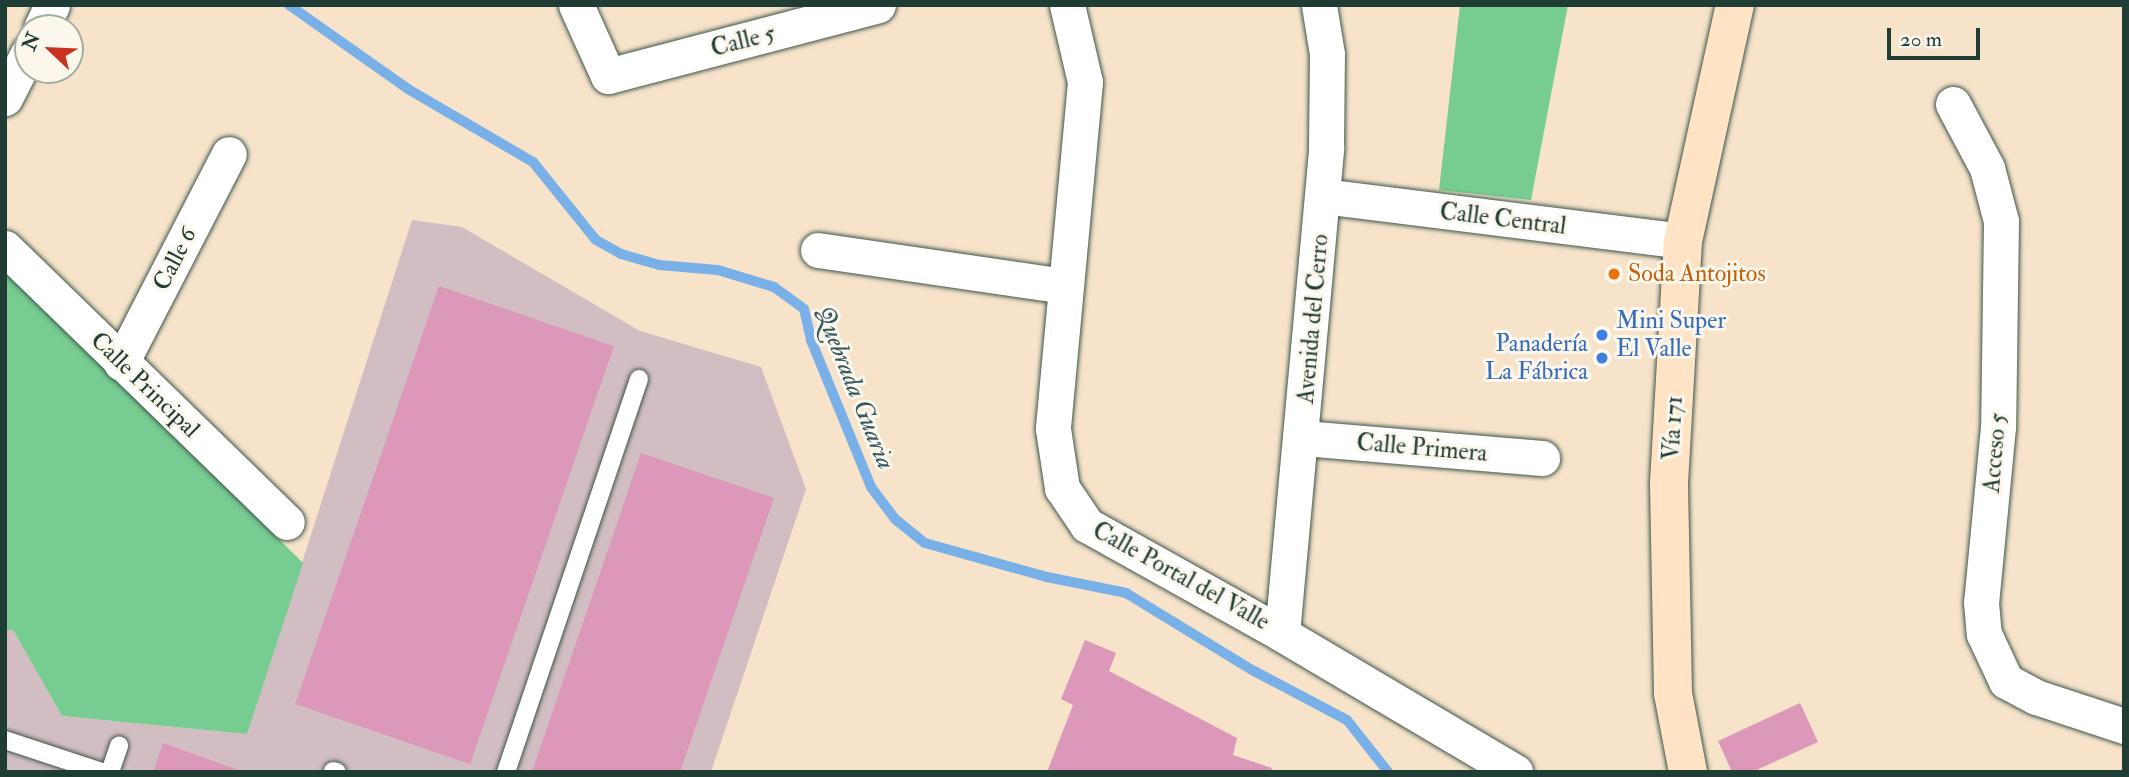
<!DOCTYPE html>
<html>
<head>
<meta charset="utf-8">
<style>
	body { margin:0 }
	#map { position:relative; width:2129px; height:777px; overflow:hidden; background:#f6e3ca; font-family:"IM FELL Double Pica",serif }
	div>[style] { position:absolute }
	.industrial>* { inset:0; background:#d2bec2 }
	.green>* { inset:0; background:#76cc91 }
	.stream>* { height:10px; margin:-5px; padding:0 5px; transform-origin:5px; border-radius:5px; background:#7ab0e8 }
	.building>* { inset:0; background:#db98b8; transform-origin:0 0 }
	.roads { filter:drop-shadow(0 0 2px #3f564a) drop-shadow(0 0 2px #3f564a) }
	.lane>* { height:18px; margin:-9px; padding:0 9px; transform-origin:9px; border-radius:9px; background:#fff }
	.street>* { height:35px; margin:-17.5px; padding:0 17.5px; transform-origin:17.5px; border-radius:17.5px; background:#fff }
	.secondary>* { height:38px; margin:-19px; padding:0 19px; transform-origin:19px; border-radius:19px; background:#fee4c5 }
	.dots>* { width:19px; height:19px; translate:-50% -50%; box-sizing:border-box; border:4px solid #fbf7ec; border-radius:50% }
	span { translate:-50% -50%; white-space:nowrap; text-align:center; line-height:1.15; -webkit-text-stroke:6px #fbf7ec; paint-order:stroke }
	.street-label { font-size:24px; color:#1f3d34 }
	.food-label { font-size:24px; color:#c56008 }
	.left { translate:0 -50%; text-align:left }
	.shop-label { font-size:24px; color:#366cbe }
	.right { translate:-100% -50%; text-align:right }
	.water-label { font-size:26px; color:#365a61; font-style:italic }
	.frame { position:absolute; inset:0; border:7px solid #1f3d34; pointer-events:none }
	.north { position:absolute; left:14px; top:14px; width:70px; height:70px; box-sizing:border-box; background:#fbf7ec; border:2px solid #a3ada2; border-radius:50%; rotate:293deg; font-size:19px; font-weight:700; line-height:28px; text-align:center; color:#1f3d34 }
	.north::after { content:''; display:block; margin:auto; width:24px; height:32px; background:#c8321e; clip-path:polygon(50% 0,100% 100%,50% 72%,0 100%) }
	.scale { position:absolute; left:1887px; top:28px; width:93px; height:32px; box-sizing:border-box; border:4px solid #1f3d34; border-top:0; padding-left:9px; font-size:21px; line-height:24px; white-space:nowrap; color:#1f3d34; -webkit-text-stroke:5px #fbf7ec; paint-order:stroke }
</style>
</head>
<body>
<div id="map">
	<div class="industrial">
		<i style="clip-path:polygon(412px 220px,462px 227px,640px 331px,761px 367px,806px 489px,711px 772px,5px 772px,5px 630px,13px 630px,62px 716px,247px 734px)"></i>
	</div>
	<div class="green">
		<i style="clip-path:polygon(1460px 5px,1568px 5px,1531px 200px,1439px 190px)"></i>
		<i style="clip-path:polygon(5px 267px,303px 563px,247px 734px,62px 716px,13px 630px,5px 630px)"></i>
	</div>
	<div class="stream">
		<i style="left:289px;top:5px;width:146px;rotate:35.2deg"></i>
		<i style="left:408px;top:89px;width:145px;rotate:30.3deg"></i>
		<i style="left:533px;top:162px;width:100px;rotate:51.1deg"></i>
		<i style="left:596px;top:240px;width:29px;rotate:29deg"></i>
		<i style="left:621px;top:254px;width:40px;rotate:16deg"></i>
		<i style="left:659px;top:265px;width:59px;rotate:4.8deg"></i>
		<i style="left:718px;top:270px;width:59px;rotate:16.9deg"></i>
		<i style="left:774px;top:287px;width:37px;rotate:36deg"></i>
		<i style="left:804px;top:309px;width:32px;rotate:77deg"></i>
		<i style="left:811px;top:340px;width:159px;rotate:67.8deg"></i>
		<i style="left:871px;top:487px;width:40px;rotate:53deg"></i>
		<i style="left:895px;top:519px;width:38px;rotate:39deg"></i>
		<i style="left:925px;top:543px;width:127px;rotate:15.6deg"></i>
		<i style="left:1047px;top:577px;width:81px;rotate:11.4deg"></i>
		<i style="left:1126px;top:593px;width:150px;rotate:31.4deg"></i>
		<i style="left:1254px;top:671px;width:105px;rotate:27.8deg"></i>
		<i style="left:1347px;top:720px;width:66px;rotate:51.7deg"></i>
	</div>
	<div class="building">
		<i style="left:439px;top:286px;width:185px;height:442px;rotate:19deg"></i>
		<i style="clip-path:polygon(641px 453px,774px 498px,680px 772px,532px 772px)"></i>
		<i style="clip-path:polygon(1085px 640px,1116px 653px,1109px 671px,1237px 738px,1233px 755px,1272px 768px,1271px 772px,1047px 772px,1073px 705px,1061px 699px)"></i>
		<i style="clip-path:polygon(1800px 703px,1818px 742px,1752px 772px,1732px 772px,1718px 741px)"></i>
		<i style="clip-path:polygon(163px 743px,241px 771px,241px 772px,153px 772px)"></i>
	</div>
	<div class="roads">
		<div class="lane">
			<i style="left:5px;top:740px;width:102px;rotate:18.3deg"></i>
			<i style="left:333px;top:771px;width:4px;rotate:14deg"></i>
			<i style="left:110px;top:772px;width:28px;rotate:-71deg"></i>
			<i style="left:506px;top:772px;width:415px;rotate:-71.3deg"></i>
		</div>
		<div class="street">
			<i style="left:576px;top:5px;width:78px;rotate:65.7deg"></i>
			<i style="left:608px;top:76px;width:279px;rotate:-14.7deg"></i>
			<i style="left:1067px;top:5px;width:79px;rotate:76.8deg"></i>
			<i style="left:1085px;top:82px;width:348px;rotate:95.3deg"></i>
			<i style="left:1053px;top:429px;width:60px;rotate:81.3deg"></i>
			<i style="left:1062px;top:488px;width:45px;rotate:56deg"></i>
			<i style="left:1087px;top:525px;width:223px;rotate:29.2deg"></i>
			<i style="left:1282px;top:634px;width:271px;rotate:30.6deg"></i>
			<i style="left:41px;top:28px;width:25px;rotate:-64deg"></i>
			<i style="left:5px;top:98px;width:51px;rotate:-62.9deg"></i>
			<i style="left:1953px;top:104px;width:72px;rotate:62deg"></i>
			<i style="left:1987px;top:168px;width:55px;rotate:75.2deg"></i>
			<i style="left:2001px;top:221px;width:206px;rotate:90.8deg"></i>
			<i style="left:1998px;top:427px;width:176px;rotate:95.5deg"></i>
			<i style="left:1981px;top:602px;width:32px;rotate:85deg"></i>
			<i style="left:1984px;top:634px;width:52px;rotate:64.9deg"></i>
			<i style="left:2006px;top:681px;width:34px;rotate:28deg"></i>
			<i style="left:2036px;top:697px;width:93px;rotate:18.2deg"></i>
			<i style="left:1323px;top:196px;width:363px;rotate:7.1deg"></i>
			<i style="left:5px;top:248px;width:393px;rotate:44.2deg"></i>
			<i style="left:818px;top:250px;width:249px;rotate:8.3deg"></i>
			<i style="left:121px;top:363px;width:235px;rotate:-62.7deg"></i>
			<i style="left:1303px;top:438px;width:240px;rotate:4.8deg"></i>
			<i style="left:1282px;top:634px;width:489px;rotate:-84.8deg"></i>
			<i style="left:1326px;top:147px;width:93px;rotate:-89.4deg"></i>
			<i style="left:1327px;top:54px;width:50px;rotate:-99.3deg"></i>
		</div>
		<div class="secondary">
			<i style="left:1688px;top:772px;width:80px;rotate:-100.8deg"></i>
			<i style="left:1673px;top:693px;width:210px;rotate:-91.1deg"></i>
			<i style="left:1669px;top:483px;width:242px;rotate:-86.7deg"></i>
			<i style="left:1683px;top:241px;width:242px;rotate:-77.6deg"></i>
		</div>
	</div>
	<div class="dots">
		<i style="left:1614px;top:274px;background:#e8710a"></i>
		<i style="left:1602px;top:335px;background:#3f7fe0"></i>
		<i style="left:1602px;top:358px;background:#3f7fe0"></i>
	</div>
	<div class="street-label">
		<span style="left:743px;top:41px;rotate:-14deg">Calle 5</span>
		<span style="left:1503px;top:219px;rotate:7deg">Calle Central</span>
		<span style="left:175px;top:259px;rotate:-63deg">Calle 6</span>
		<span style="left:1313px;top:319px;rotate:-85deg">Avenida del Cerro</span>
		<span style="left:145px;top:385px;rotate:44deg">Calle Principal</span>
		<span style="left:1673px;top:428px;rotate:-87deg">Vía 171</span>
		<span style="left:1422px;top:448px;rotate:5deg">Calle Primera</span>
		<span style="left:1995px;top:453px;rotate:-85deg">Acceso 5</span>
		<span style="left:1181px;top:576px;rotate:29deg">Calle Portal del Valle</span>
	</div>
	<div class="food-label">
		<span class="left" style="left:1628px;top:274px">Soda Antojitos</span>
	</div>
	<div class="shop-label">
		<span class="left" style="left:1616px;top:335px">Mini Super<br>El Valle</span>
		<span class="right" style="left:1588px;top:358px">Panadería<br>La Fábrica</span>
	</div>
	<div class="water-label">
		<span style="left:854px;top:388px;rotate:68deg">Quebrada Guaria</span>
	</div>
	<div class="frame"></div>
	<div class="north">N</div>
	<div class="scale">20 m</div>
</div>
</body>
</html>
